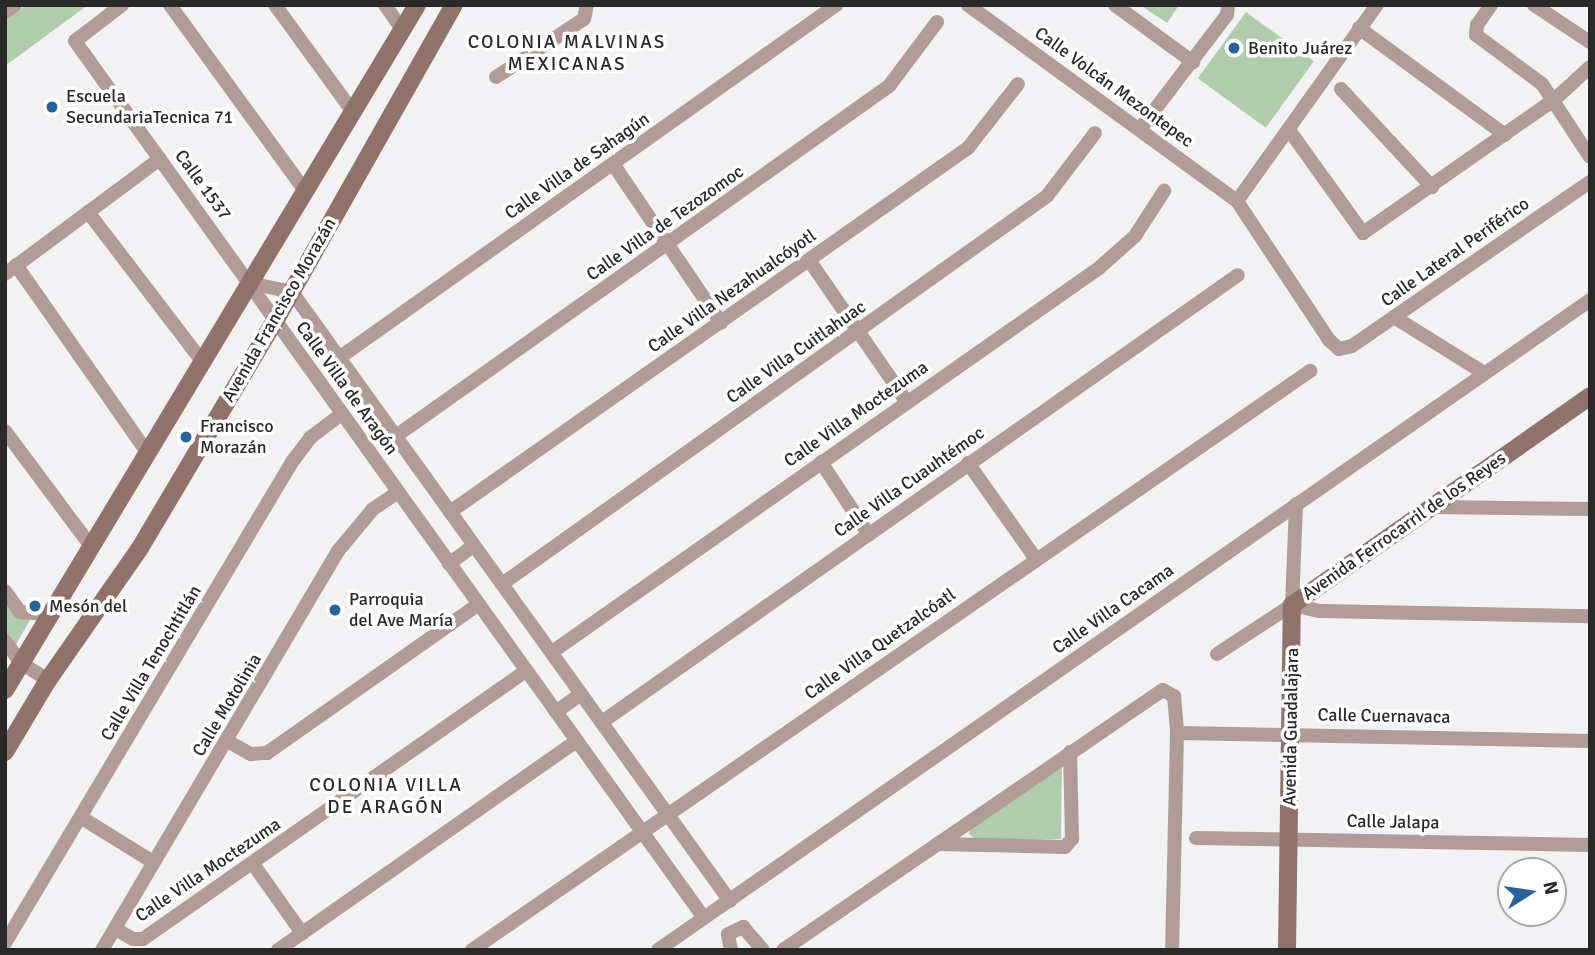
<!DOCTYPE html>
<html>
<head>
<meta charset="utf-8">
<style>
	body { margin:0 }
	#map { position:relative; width:1595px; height:955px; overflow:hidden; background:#f2f2f4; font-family:Signika,sans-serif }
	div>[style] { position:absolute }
	.green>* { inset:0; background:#b1ccac; transform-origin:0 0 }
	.street>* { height:14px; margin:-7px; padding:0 7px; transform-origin:7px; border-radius:7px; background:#b09b96 }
	.secondary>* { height:18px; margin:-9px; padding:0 9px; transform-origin:9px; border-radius:9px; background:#90726a }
	.dots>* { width:19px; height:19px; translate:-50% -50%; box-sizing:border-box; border:4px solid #fff; border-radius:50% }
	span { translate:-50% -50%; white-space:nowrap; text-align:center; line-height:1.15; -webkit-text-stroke:7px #fff; paint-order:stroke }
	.poi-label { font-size:18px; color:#29292a }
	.left { translate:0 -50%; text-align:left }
	.street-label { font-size:18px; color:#29292a }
	.neighbourhood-label { font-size:19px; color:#29292a; letter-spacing:2px }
	.frame { position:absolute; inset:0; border:7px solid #29292a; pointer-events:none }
	.north { position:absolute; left:1497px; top:857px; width:70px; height:70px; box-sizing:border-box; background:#fff; border:2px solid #a9a9aa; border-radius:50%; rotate:78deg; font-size:19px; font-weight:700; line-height:28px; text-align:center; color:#29292a }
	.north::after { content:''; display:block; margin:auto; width:24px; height:32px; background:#29629a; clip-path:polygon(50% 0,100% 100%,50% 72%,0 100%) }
</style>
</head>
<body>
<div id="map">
	<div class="green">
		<i style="clip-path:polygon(26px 5px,88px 5px,5px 66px,5px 21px)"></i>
		<i style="clip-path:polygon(1140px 5px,1179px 5px,1167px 23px)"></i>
		<i style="left:1246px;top:12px;width:84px;height:82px;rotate:36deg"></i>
		<i style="clip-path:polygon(5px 600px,30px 620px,15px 646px,5px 633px)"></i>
		<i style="clip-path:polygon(1062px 764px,1061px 839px,976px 840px,969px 834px,971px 825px)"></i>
	</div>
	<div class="street">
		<i style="left:122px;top:5px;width:59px;rotate:142.5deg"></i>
		<i style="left:75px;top:41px;width:1079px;rotate:54.35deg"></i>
		<i style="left:170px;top:5px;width:231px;rotate:54deg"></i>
		<i style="left:275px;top:5px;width:132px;rotate:53.9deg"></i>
		<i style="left:385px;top:5px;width:29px;rotate:55deg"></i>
		<i style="left:968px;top:5px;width:333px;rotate:36.1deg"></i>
		<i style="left:1237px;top:201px;width:167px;rotate:56.5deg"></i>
		<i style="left:1329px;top:340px;width:13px;rotate:42deg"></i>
		<i style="left:1339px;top:349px;width:13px;rotate:-13deg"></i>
		<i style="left:1352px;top:346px;width:289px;rotate:-34.6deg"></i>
		<i style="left:1115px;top:5px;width:97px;rotate:36.2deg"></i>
		<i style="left:1491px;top:5px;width:24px;rotate:125deg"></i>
		<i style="left:1477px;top:25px;width:10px;rotate:96deg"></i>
		<i style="left:1476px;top:35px;width:82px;rotate:36.6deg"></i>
		<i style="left:1542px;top:84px;width:87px;rotate:56.7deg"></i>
		<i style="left:1534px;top:5px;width:67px;rotate:33.5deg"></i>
		<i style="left:5px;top:12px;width:12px;rotate:-35deg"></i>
		<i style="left:1359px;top:28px;width:181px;rotate:36.2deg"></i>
		<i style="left:496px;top:77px;width:105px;rotate:-33.4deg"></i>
		<i style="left:584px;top:19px;width:14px;rotate:-78deg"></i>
		<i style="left:1341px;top:89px;width:134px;rotate:47.1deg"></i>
		<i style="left:1140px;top:129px;width:143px;rotate:-52.7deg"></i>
		<i style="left:1227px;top:15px;width:10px;rotate:-84deg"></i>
		<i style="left:1289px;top:130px;width:127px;rotate:54.3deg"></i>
		<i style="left:1363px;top:233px;width:233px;rotate:-34.9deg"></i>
		<i style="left:1554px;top:100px;width:49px;rotate:-42.5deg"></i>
		<i style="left:613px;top:164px;width:192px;rotate:55.8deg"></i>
		<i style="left:1237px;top:201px;width:241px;rotate:-54.5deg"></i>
		<i style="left:88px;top:212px;width:186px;rotate:52.6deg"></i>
		<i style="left:809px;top:260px;width:173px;rotate:55.4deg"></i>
		<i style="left:16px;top:265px;width:228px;rotate:55deg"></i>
		<i style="left:5px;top:274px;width:193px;rotate:-36.6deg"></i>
		<i style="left:250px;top:283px;width:43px;rotate:12.1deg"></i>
		<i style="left:292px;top:292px;width:750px;rotate:54.28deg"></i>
		<i style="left:1394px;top:317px;width:106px;rotate:31.9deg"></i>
		<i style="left:339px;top:358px;width:610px;rotate:-35.38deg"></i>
		<i style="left:5px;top:431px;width:142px;rotate:53.3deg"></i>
		<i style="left:396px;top:436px;width:605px;rotate:-35.37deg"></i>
		<i style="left:889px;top:86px;width:80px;rotate:-53.1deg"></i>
		<i style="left:821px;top:462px;width:87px;rotate:56.7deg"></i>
		<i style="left:968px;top:463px;width:118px;rotate:54.7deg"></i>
		<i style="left:1431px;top:507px;width:159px;rotate:0.7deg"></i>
		<i style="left:450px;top:512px;width:633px;rotate:-35.1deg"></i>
		<i style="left:968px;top:148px;width:81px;rotate:-52deg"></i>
		<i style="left:449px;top:564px;width:31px;rotate:-37deg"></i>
		<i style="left:502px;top:584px;width:669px;rotate:-35.45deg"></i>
		<i style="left:1047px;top:196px;width:79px;rotate:-52.7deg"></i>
		<i style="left:5px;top:591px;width:26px;rotate:54deg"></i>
		<i style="left:20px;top:612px;width:30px;rotate:4deg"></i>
		<i style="left:1292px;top:605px;width:29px;rotate:12deg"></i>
		<i style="left:1320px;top:611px;width:270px;rotate:1.1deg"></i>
		<i style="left:1292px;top:605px;width:101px;rotate:-87.7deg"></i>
		<i style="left:5px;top:641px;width:27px;rotate:54deg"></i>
		<i style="left:21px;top:663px;width:32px;rotate:32deg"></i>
		<i style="left:552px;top:652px;width:668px;rotate:-35.07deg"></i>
		<i style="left:1099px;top:268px;width:48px;rotate:-41.6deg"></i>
		<i style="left:1135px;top:236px;width:54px;rotate:-57.2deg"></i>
		<i style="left:1217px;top:654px;width:90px;rotate:-33.2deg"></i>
		<i style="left:556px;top:712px;width:31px;rotate:-36deg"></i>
		<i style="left:602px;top:722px;width:777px;rotate:-35.1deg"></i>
		<i style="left:1177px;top:733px;width:413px;rotate:1.1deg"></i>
		<i style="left:229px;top:742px;width:25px;rotate:29deg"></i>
		<i style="left:251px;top:754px;width:16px;rotate:-4deg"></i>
		<i style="left:267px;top:753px;width:259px;rotate:-35.1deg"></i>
		<i style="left:82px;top:818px;width:84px;rotate:31.8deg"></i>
		<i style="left:1196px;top:838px;width:394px;rotate:1deg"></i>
		<i style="left:937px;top:844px;width:128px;rotate:1.3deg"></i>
		<i style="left:1065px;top:847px;width:11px;rotate:-49deg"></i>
		<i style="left:1072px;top:839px;width:87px;rotate:-91.3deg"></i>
		<i style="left:253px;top:864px;width:85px;rotate:54.6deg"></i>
		<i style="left:115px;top:929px;width:21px;rotate:29deg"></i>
		<i style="left:133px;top:939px;width:10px"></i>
		<i style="left:143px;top:939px;width:467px;rotate:-35deg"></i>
		<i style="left:5px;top:943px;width:560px;rotate:-59.18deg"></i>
		<i style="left:292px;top:462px;width:31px;rotate:-53deg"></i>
		<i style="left:311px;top:437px;width:39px;rotate:-37deg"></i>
		<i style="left:102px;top:950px;width:464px;rotate:-59.4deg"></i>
		<i style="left:338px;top:551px;width:55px;rotate:-50.2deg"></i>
		<i style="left:373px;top:509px;width:30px;rotate:-34deg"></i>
		<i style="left:278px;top:950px;width:364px;rotate:-35deg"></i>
		<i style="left:472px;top:950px;width:1019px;rotate:-34.64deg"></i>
		<i style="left:658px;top:950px;width:1136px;rotate:-34.89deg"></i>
		<i style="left:731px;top:950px;width:16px;rotate:-101deg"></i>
		<i style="left:728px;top:934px;width:17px;rotate:-25deg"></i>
		<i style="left:743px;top:927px;width:30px;rotate:49deg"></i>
		<i style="left:783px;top:950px;width:460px;rotate:-34.4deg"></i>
		<i style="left:1163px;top:690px;width:13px;rotate:29deg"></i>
		<i style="left:1174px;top:696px;width:37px;rotate:85deg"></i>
		<i style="left:1177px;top:733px;width:217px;rotate:91.3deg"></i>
	</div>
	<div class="secondary">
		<i style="left:5px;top:690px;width:799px;rotate:-58.97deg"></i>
		<i style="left:5px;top:752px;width:84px;rotate:-59.2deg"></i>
		<i style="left:48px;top:680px;width:161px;rotate:-55.1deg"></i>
		<i style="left:140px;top:548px;width:264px;rotate:-59.3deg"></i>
		<i style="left:275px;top:321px;width:363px;rotate:-60.5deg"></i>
		<i style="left:1287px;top:950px;width:345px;rotate:-89.2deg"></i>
		<i style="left:1292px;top:605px;width:364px;rotate:-35deg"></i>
	</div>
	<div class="dots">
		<i style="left:1234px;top:48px;background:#29629a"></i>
		<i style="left:52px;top:107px;background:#29629a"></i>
		<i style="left:186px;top:437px;background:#29629a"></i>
		<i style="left:35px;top:606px;background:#29629a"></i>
		<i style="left:335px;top:610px;background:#29629a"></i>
	</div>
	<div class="poi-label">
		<span class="left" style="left:1248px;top:48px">Benito Juárez</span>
		<span class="left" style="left:66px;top:107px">Escuela<br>SecundariaTecnica 71</span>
		<span class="left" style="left:200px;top:437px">Francisco<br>Morazán</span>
		<span class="left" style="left:349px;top:610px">Parroquia<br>del Ave María</span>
		<span class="left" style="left:49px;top:606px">Mesón del</span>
	</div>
	<div class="street-label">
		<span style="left:1114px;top:87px;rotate:36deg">Calle Volcán Mezontepec</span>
		<span style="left:577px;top:166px;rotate:-35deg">Calle Villa de Sahagún</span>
		<span style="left:203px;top:185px;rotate:54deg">Calle 1537</span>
		<span style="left:665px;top:223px;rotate:-35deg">Calle Villa de Tezozomoc</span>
		<span style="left:1455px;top:252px;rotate:-35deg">Calle Lateral Periférico</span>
		<span style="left:732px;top:291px;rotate:-35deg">Calle Villa Nezahualcóyotl</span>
		<span style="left:279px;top:310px;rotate:-60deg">Avenida Francisco Morazán</span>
		<span style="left:796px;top:352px;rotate:-35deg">Calle Villa Cuitlahuac</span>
		<span style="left:347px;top:388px;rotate:54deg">Calle Villa de Aragón</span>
		<span style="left:856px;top:414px;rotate:-35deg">Calle Villa Moctezuma</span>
		<span style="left:909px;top:482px;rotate:-35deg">Calle Villa Cuauhtémoc</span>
		<span style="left:1404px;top:526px;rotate:-35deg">Avenida Ferrocarril de los Reyes</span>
		<span style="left:1113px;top:609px;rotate:-35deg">Calle Villa Cacama</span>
		<span style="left:880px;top:644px;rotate:-35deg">Calle Villa Quetzalcóatl</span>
		<span style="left:151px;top:663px;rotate:-59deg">Calle Villa Tenochtitlán</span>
		<span style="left:227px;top:705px;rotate:-59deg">Calle Motolinia</span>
		<span style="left:1384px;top:716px;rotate:1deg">Calle Cuernavaca</span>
		<span style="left:1291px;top:727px;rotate:-89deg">Avenida Guadalajara</span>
		<span style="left:1393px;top:822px;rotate:1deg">Calle Jalapa</span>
		<span style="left:208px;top:870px;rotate:-34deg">Calle Villa Moctezuma</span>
	</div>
	<div class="neighbourhood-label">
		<span style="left:567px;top:54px">COLONIA MALVINAS<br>MEXICANAS</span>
		<span style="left:386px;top:797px">COLONIA VILLA<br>DE ARAGÓN</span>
	</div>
	<div class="frame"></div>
	<div class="north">N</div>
</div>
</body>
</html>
